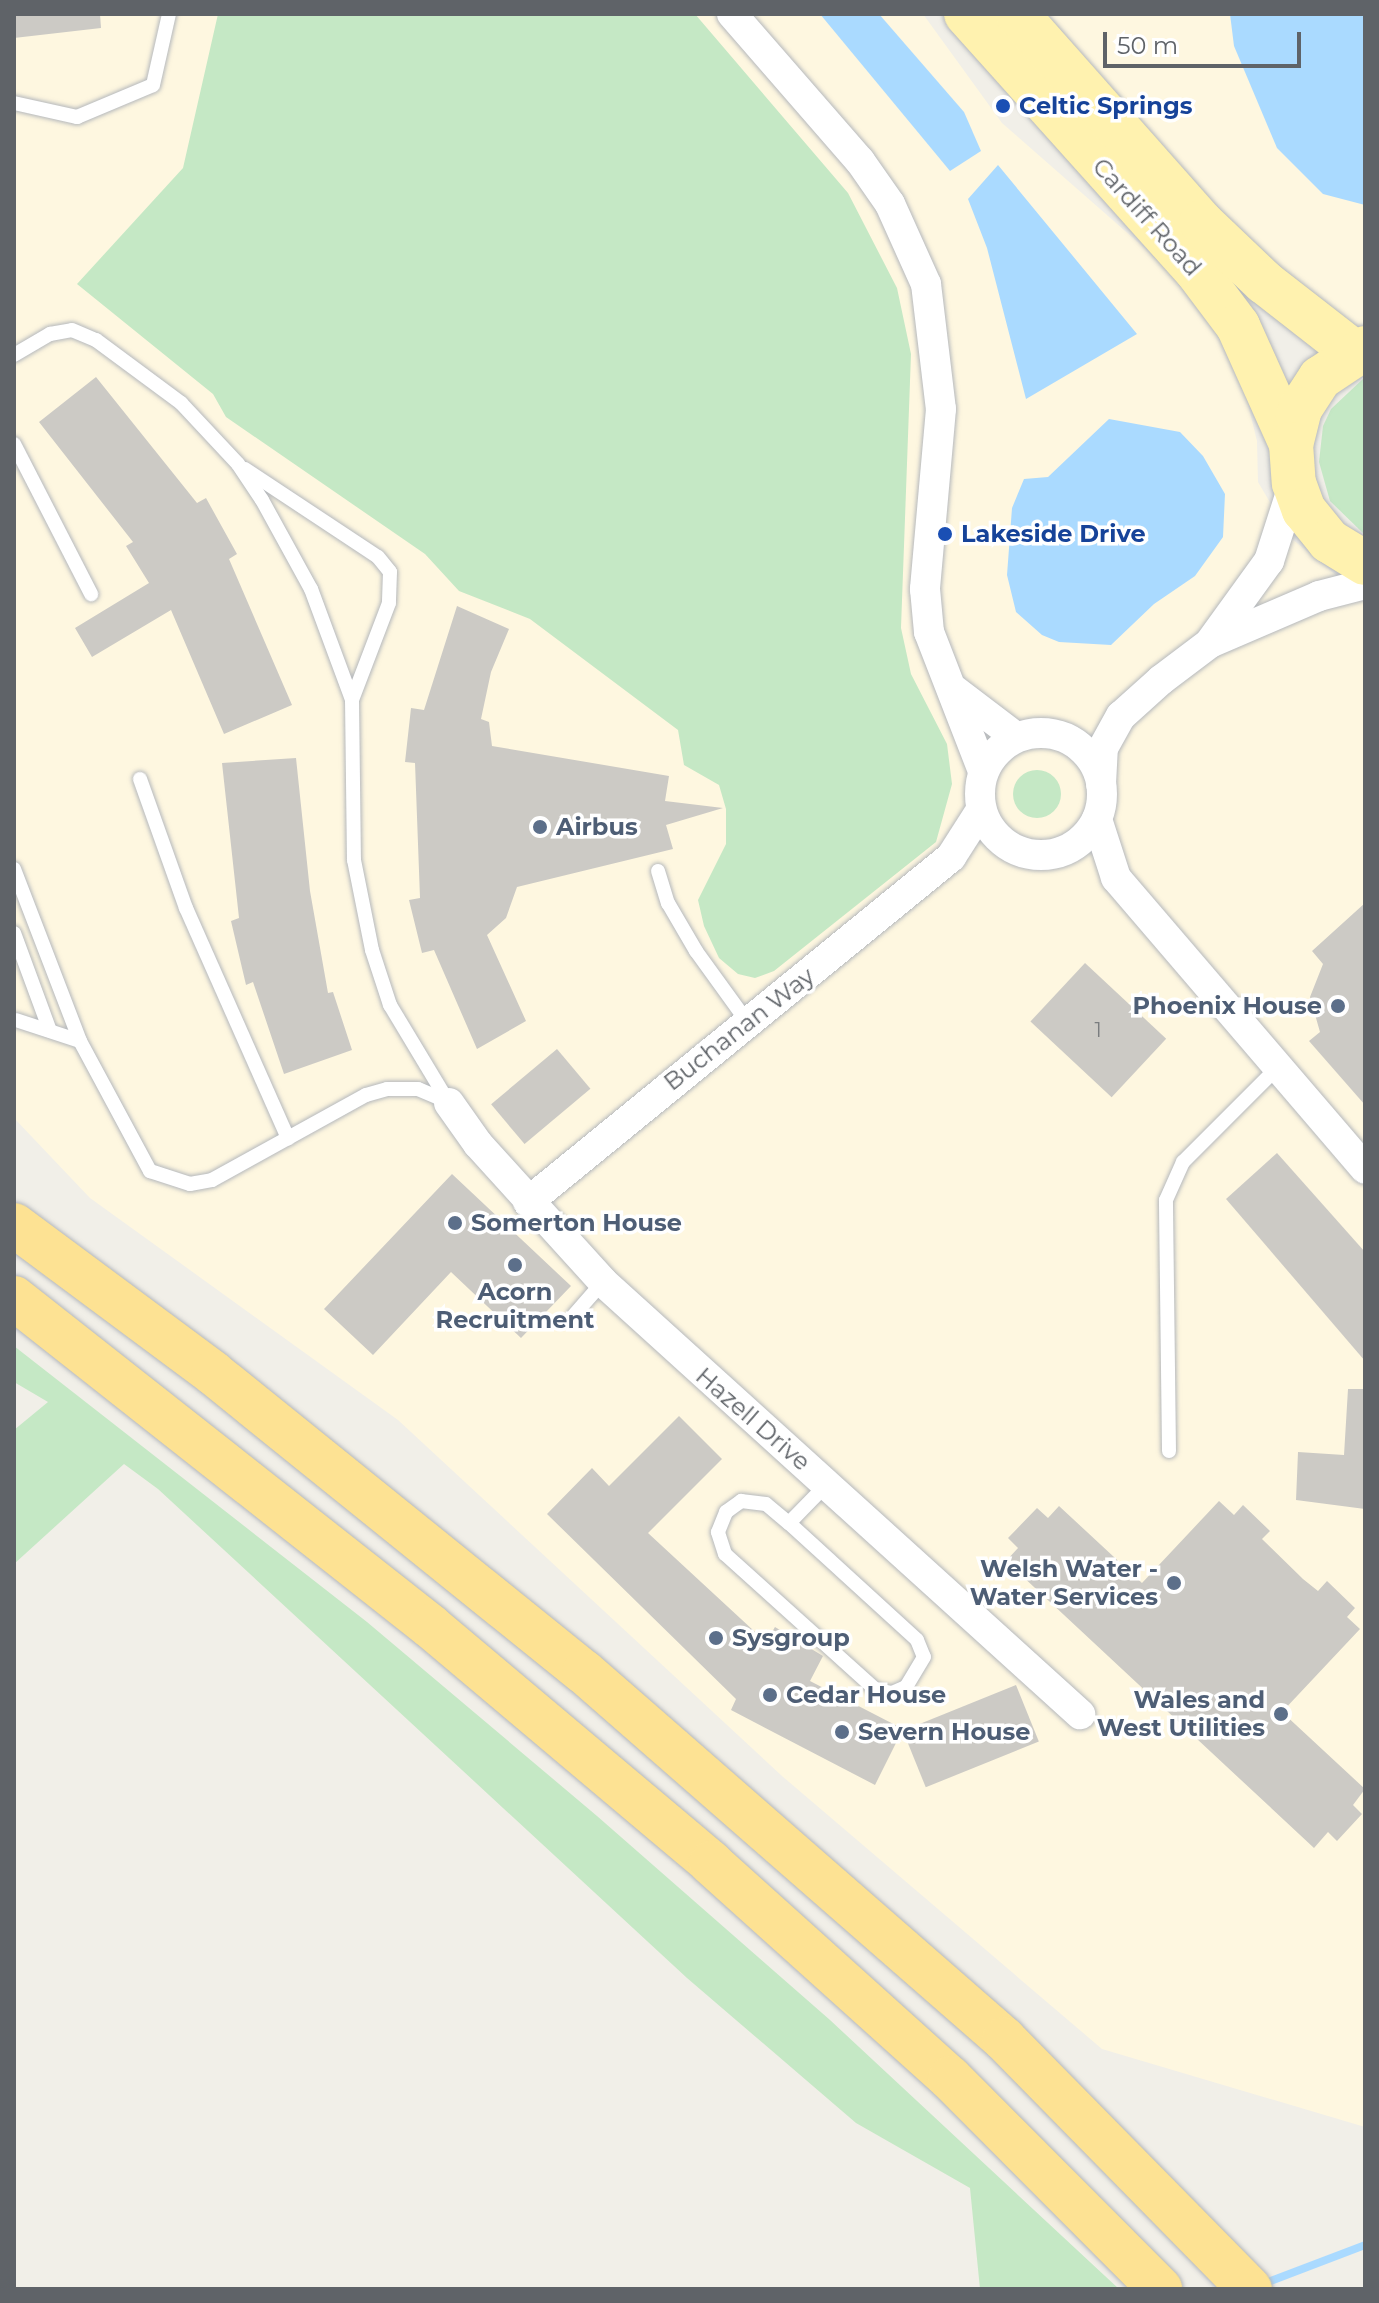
<!DOCTYPE html>
<html>
<head>
<meta charset="utf-8">
<style>
	body { margin:0 }
	#map { position:relative; width:1379px; height:2303px; overflow:hidden; background:#f1efe8; font-family:Montserrat,sans-serif }
	div>[style] { position:absolute }
	.commercial>* { inset:0; background:#fef7e0 }
	.green>* { inset:0; background:#c5e8c5 }
	.round { border-radius:50% }
	.water>* { inset:0; background:#aadaff }
	.stream>* { height:8px; margin:-4px; padding:0 4px; transform-origin:4px; border-radius:4px; background:#aadaff }
	.building>* { inset:0; background:#cccac5; transform-origin:0 0 }
	.roads { filter:drop-shadow(0 0 2px #b5b8bc) drop-shadow(0 0 2px #b5b8bc) }
	.lane>* { height:14px; margin:-7px; padding:0 7px; transform-origin:7px; border-radius:7px; background:#fff }
	.street>* { height:30px; margin:-15px; padding:0 15px; transform-origin:15px; border-radius:15px; background:#fff }
	.street>.ring { margin:-15px; padding:0; box-sizing:content-box; background:none; border:30px solid #fff; border-radius:50% }
	.primary>* { height:44px; margin:-22px; padding:0 22px; transform-origin:22px; border-radius:22px; background:#fff2af }
	.highway>* { height:44px; margin:-22px; padding:0 22px; transform-origin:22px; border-radius:22px; background:#fde293 }
	.dots>* { width:22px; height:22px; translate:-50% -50%; box-sizing:border-box; border:4px solid #fff; border-radius:50% }
	span { translate:-50% -50%; white-space:nowrap; text-align:center; line-height:1.15; -webkit-text-stroke:7px #fff; paint-order:stroke }
	.number-label { font-size:20px; color:#7a7d7f }
	.number-label span { -webkit-text-stroke-width:0 }
	.transit-label { font-size:24px; color:#164399; font-weight:700 }
	.left { translate:0 -50%; text-align:left }
	.street-label { font-size:24px; color:#5f6368 }
	.service-label { font-size:24px; color:#4e5e75; font-weight:700 }
	.right { translate:-100% -50%; text-align:right }
	.frame { position:absolute; inset:0; border:16px solid #5f6368; pointer-events:none }
	.scale { position:absolute; left:1103px; top:32px; width:198px; height:36px; box-sizing:border-box; border:4px solid #5f6368; border-top:0; padding-left:10px; font-size:24px; line-height:28px; white-space:nowrap; color:#5f6368; -webkit-text-stroke:6px #fff; paint-order:stroke }
</style>
</head>
<body>
<div id="map">
	<div class="commercial">
		<i style="clip-path:polygon(14px 14px,923px 14px,1002px 123px,1140px 244px,1189px 292px,1223px 338px,1243px 384px,1257px 441px,1258px 482px,1291px 538px,1365px 599px,1365px 2127px,1102px 2049px,782px 1776px,398px 1420px,90px 1198px,14px 1118px)"></i>
		<i style="clip-path:polygon(1017px 14px,1365px 14px,1365px 348px,1354px 352px)"></i>
	</div>
	<div class="green">
		<i style="clip-path:polygon(218px 14px,695px 14px,848px 193px,897px 288px,911px 354px,901px 628px,911px 674px,947px 744px,952px 784px,936px 842px,774px 971px,755px 978px,738px 974px,719px 958px,704px 926px,698px 900px,726px 844px,726px 809px,719px 785px,684px 765px,678px 730px,530px 619px,459px 591px,425px 554px,226px 417px,213px 394px,77px 284px,183px 168px)"></i>
		<i style="clip-path:polygon(1365px 377px,1365px 535px,1330px 501px,1319px 462px,1323px 426px,1331px 409px)"></i>
		<i class="round" style="left:1013px;top:770px;width:48px;height:48px"></i>
		<i style="clip-path:polygon(14px 1346px,367px 1622px,597px 1816px,830px 2020px,1119px 2289px,980px 2289px,970px 2188px,856px 2123px,687px 1978px,158px 1489px,124px 1464px,14px 1564px,14px 1430px,48px 1402px,14px 1382px)"></i>
	</div>
	<div class="water">
		<i style="clip-path:polygon(820px 14px,879px 14px,964px 112px,981px 151px,950px 171px)"></i>
		<i style="clip-path:polygon(1230px 14px,1365px 14px,1365px 205px,1323px 194px,1277px 148px,1234px 46px)"></i>
		<i style="clip-path:polygon(998px 165px,1137px 334px,1026px 399px,987px 248px,968px 199px)"></i>
		<i style="clip-path:polygon(1109px 419px,1180px 432px,1203px 456px,1225px 494px,1223px 537px,1195px 576px,1154px 604px,1111px 645px,1059px 642px,1042px 635px,1016px 612px,1007px 575px,1012px 508px,1024px 479px,1048px 477px)"></i>
	</div>
	<div class="stream">
		<i style="left:1263px;top:2284px;width:109px;rotate:-20.9deg"></i>
	</div>
	<div class="building">
		<i style="clip-path:polygon(14px 14px,100px 14px,101px 28px,14px 38px)"></i>
		<i style="clip-path:polygon(96px 377px,197px 503px,206px 498px,237px 554px,229px 559px,292px 705px,224px 734px,171px 610px,92px 657px,75px 628px,149px 583px,126px 546px,133px 542px,39px 422px)"></i>
		<i style="clip-path:polygon(457px 606px,509px 629px,491px 672px,481px 719px,489px 722px,492px 746px,669px 776px,665px 801px,723px 808px,666px 825px,673px 849px,517px 887px,506px 918px,487px 935px,526px 1021px,477px 1049px,434px 950px,422px 953px,409px 900px,420px 898px,415px 763px,405px 762px,411px 708px,424px 710px)"></i>
		<i style="clip-path:polygon(296px 758px,310px 891px,328px 993px,333px 992px,352px 1050px,284px 1074px,253px 982px,246px 985px,231px 921px,239px 918px,222px 763px)"></i>
		<i style="clip-path:polygon(1365px 903px,1365px 1105px,1309px 1041px,1320px 1032px,1310px 997px,1323px 964px,1312px 951px)"></i>
		<i style="left:1085px;top:963px;width:111px;height:80px;rotate:43deg"></i>
		<i style="left:557px;top:1049px;width:52px;height:86px;rotate:50deg"></i>
		<i style="clip-path:polygon(1277px 1153px,1365px 1252px,1365px 1361px,1226px 1199px)"></i>
		<i style="clip-path:polygon(452px 1174px,571px 1286px,521px 1338px,451px 1272px,373px 1355px,324px 1309px)"></i>
		<i style="clip-path:polygon(1348px 1389px,1365px 1389px,1365px 1509px,1296px 1500px,1298px 1452px,1344px 1455px)"></i>
		<i style="clip-path:polygon(679px 1416px,722px 1459px,648px 1533px,766px 1642px,775px 1627px,823px 1656px,810px 1681px,903px 1729px,875px 1785px,731px 1710px,736px 1699px,547px 1514px,592px 1468px,609px 1486px)"></i>
		<i style="clip-path:polygon(1219px 1501px,1234px 1515px,1243px 1505px,1270px 1531px,1262px 1539px,1303px 1579px,1318px 1591px,1327px 1581px,1355px 1608px,1347px 1617px,1360px 1629px,1282px 1712px,1365px 1789px,1353px 1805px,1362px 1814px,1337px 1841px,1328px 1832px,1314px 1848px,1006px 1561px,1018px 1548px,1008px 1538px,1037px 1508px,1048px 1518px,1059px 1506px,1142px 1583px)"></i>
		<i style="left:1016px;top:1685px;width:61px;height:122px;rotate:68deg"></i>
	</div>
	<div class="roads">
		<div class="lane">
			<i style="left:14px;top:103px;width:65px;rotate:12.5deg"></i>
			<i style="left:77px;top:117px;width:82px;rotate:-22.8deg"></i>
			<i style="left:153px;top:85px;width:73px;rotate:-77.3deg"></i>
			<i style="left:14px;top:355px;width:42px;rotate:-30.3deg"></i>
			<i style="left:50px;top:334px;width:22px;rotate:-10deg"></i>
			<i style="left:72px;top:330px;width:26px;rotate:23deg"></i>
			<i style="left:96px;top:340px;width:106px;rotate:36.5deg"></i>
			<i style="left:181px;top:403px;width:83px;rotate:46.9deg"></i>
			<i style="left:238px;top:464px;width:43px;rotate:56.3deg"></i>
			<i style="left:262px;top:500px;width:102px;rotate:61.2deg"></i>
			<i style="left:311px;top:589px;width:118px;rotate:69.7deg"></i>
			<i style="left:352px;top:700px;width:160px;rotate:89.3deg"></i>
			<i style="left:354px;top:860px;width:92px;rotate:78.7deg"></i>
			<i style="left:372px;top:950px;width:58px;rotate:71.9deg"></i>
			<i style="left:390px;top:1005px;width:114px;rotate:59deg"></i>
			<i style="left:14px;top:444px;width:169px;rotate:62.8deg"></i>
			<i style="left:245px;top:469px;width:159px;rotate:33.5deg"></i>
			<i style="left:378px;top:557px;width:19px;rotate:51deg"></i>
			<i style="left:390px;top:572px;width:31px;rotate:92deg"></i>
			<i style="left:389px;top:603px;width:104px;rotate:110.9deg"></i>
			<i style="left:140px;top:779px;width:137px;rotate:70.4deg"></i>
			<i style="left:186px;top:908px;width:252px;rotate:66.1deg"></i>
			<i style="left:14px;top:869px;width:184px;rotate:69deg"></i>
			<i style="left:80px;top:1041px;width:148px;rotate:61.7deg"></i>
			<i style="left:150px;top:1171px;width:42px;rotate:18deg"></i>
			<i style="left:190px;top:1184px;width:22px;rotate:-10deg"></i>
			<i style="left:212px;top:1180px;width:176px;rotate:-28.9deg"></i>
			<i style="left:366px;top:1095px;width:22px;rotate:-16deg"></i>
			<i style="left:387px;top:1089px;width:31px"></i>
			<i style="left:418px;top:1089px;width:34px;rotate:23deg"></i>
			<i style="left:658px;top:871px;width:34px;rotate:73deg"></i>
			<i style="left:668px;top:903px;width:56px;rotate:59.7deg"></i>
			<i style="left:696px;top:951px;width:85px;rotate:54.1deg"></i>
			<i style="left:14px;top:933px;width:104px;rotate:69.8deg"></i>
			<i style="left:16px;top:1020px;width:67px;rotate:18.2deg"></i>
			<i style="left:574px;top:1315px;width:44px;rotate:-48.7deg"></i>
			<i style="left:1169px;top:1451px;width:251px;rotate:-90.7deg"></i>
			<i style="left:1166px;top:1200px;width:42px;rotate:-65.9deg"></i>
			<i style="left:1183px;top:1162px;width:133px;rotate:-45deg"></i>
			<i style="left:789px;top:1523px;width:173px;rotate:42.4deg"></i>
			<i style="left:917px;top:1640px;width:18px;rotate:68deg"></i>
			<i style="left:924px;top:1657px;width:35px;rotate:121deg"></i>
			<i style="left:906px;top:1687px;width:15px;rotate:157deg"></i>
			<i style="left:892px;top:1693px;width:16px;rotate:-169deg"></i>
			<i style="left:876px;top:1690px;width:203px;rotate:-138deg"></i>
			<i style="left:725px;top:1554px;width:23px;rotate:-108deg"></i>
			<i style="left:718px;top:1532px;width:22px;rotate:-68deg"></i>
			<i style="left:726px;top:1512px;width:19px;rotate:-36deg"></i>
			<i style="left:741px;top:1501px;width:25px;rotate:7deg"></i>
			<i style="left:766px;top:1504px;width:30px;rotate:40deg"></i>
			<i style="left:789px;top:1523px;width:54px;rotate:-45.7deg"></i>
		</div>
		<div class="street">
			<i style="left:732px;top:14px;width:195px;rotate:49deg"></i>
			<i style="left:860px;top:161px;width:52px;rotate:55.1deg"></i>
			<i style="left:890px;top:204px;width:88px;rotate:65.8deg"></i>
			<i style="left:926px;top:284px;width:126px;rotate:83.2deg"></i>
			<i style="left:941px;top:409px;width:181px;rotate:95.1deg"></i>
			<i style="left:925px;top:589px;width:43px;rotate:84.7deg"></i>
			<i style="left:929px;top:632px;width:149px;rotate:68.8deg"></i>
			<i style="left:1211px;top:641px;width:99px;rotate:-54.1deg"></i>
			<i style="left:1269px;top:561px;width:82px;rotate:-72.2deg"></i>
			<i style="left:954px;top:690px;width:78px;rotate:37.2deg"></i>
			<i class="ring" style="left:980px;top:733px;width:92px;height:92px"></i>
			<i style="left:1101px;top:784px;width:36px;rotate:-87deg"></i>
			<i style="left:1103px;top:748px;width:37px;rotate:-61deg"></i>
			<i style="left:1121px;top:716px;width:54px;rotate:-42deg"></i>
			<i style="left:1161px;top:680px;width:61px;rotate:-37.1deg"></i>
			<i style="left:1210px;top:643px;width:119px;rotate:-23.3deg"></i>
			<i style="left:1319px;top:596px;width:48px;rotate:-14.6deg"></i>
			<i style="left:1097px;top:819px;width:62px;rotate:72.1deg"></i>
			<i style="left:1116px;top:878px;width:383px;rotate:49.4deg"></i>
			<i style="left:449px;top:1103px;width:50px;rotate:54.7deg"></i>
			<i style="left:478px;top:1144px;width:186px;rotate:47.8deg"></i>
			<i style="left:603px;top:1282px;width:644px;rotate:42.17deg"></i>
			<i style="left:528px;top:1202px;width:546px;rotate:-39.2deg"></i>
			<i style="left:951px;top:857px;width:56px;rotate:-57.4deg"></i>
		</div>
		<div class="primary">
			<i style="left:966px;top:14px;width:344px;rotate:48.1deg"></i>
			<i style="left:1196px;top:270px;width:70px;rotate:53.1deg"></i>
			<i style="left:1238px;top:326px;width:129px;rotate:65.8deg"></i>
			<i style="left:1017px;top:14px;width:278px;rotate:48.5deg"></i>
			<i style="left:1201px;top:222px;width:87px;rotate:43.6deg"></i>
			<i style="left:1264px;top:282px;width:114px;rotate:37.9deg"></i>
			<i style="left:1365px;top:348px;width:54px;rotate:146.3deg"></i>
			<i style="left:1320px;top:378px;width:37px;rotate:123deg"></i>
			<i style="left:1300px;top:409px;width:36px;rotate:104deg"></i>
			<i style="left:1291px;top:444px;width:39px;rotate:86deg"></i>
			<i style="left:1294px;top:483px;width:29px;rotate:70deg"></i>
			<i style="left:1304px;top:510px;width:40px;rotate:51deg"></i>
			<i style="left:1329px;top:541px;width:42px;rotate:31.4deg"></i>
		</div>
		<div class="highway">
			<i style="left:14px;top:1225px;width:248px;rotate:36.6deg"></i>
			<i style="left:213px;top:1373px;width:476px;rotate:38.9deg"></i>
			<i style="left:584px;top:1672px;width:558px;rotate:41.15deg"></i>
			<i style="left:1004px;top:2039px;width:351px;rotate:45.5deg"></i>
			<i style="left:14px;top:1298px;width:530px;rotate:38.25deg"></i>
			<i style="left:430px;top:1626px;width:368px;rotate:40.1deg"></i>
			<i style="left:711px;top:1863px;width:321px;rotate:42deg"></i>
			<i style="left:950px;top:2078px;width:298px;rotate:45.1deg"></i>
		</div>
	</div>
	<div class="dots">
		<i style="left:1003px;top:106px;background:#1a4fb4"></i>
		<i style="left:945px;top:534px;background:#1a4fb4"></i>
		<i style="left:540px;top:827px;background:#5c6f8a"></i>
		<i style="left:1338px;top:1006px;background:#5c6f8a"></i>
		<i style="left:455px;top:1223px;background:#5c6f8a"></i>
		<i style="left:515px;top:1265px;background:#5c6f8a"></i>
		<i style="left:1174px;top:1583px;background:#5c6f8a"></i>
		<i style="left:716px;top:1638px;background:#5c6f8a"></i>
		<i style="left:770px;top:1695px;background:#5c6f8a"></i>
		<i style="left:1281px;top:1714px;background:#5c6f8a"></i>
		<i style="left:842px;top:1732px;background:#5c6f8a"></i>
	</div>
	<div class="number-label">
		<span style="left:1098px;top:1030px">1</span>
	</div>
	<div class="transit-label">
		<span class="left" style="left:1019px;top:106px">Celtic Springs</span>
		<span class="left" style="left:961px;top:534px">Lakeside Drive</span>
	</div>
	<div class="street-label">
		<span style="left:1147px;top:217px;rotate:48deg">Cardiff Road</span>
		<span style="left:739px;top:1029px;rotate:-38deg">Buchanan Way</span>
		<span style="left:753px;top:1419px;rotate:41deg">Hazell Drive</span>
	</div>
	<div class="service-label">
		<span class="left" style="left:556px;top:827px">Airbus</span>
		<span class="right" style="left:1322px;top:1006px">Phoenix House</span>
		<span class="left" style="left:471px;top:1223px">Somerton House</span>
		<span style="left:515px;top:1306px">Acorn<br>Recruitment</span>
		<span class="right" style="left:1158px;top:1583px">Welsh Water -<br>Water Services</span>
		<span class="left" style="left:732px;top:1638px">Sysgroup</span>
		<span class="left" style="left:786px;top:1695px">Cedar House</span>
		<span class="right" style="left:1265px;top:1714px">Wales and<br>West Utilities</span>
		<span class="left" style="left:858px;top:1732px">Severn House</span>
	</div>
	<div class="frame"></div>
	<div class="scale">50 m</div>
</div>
</body>
</html>
